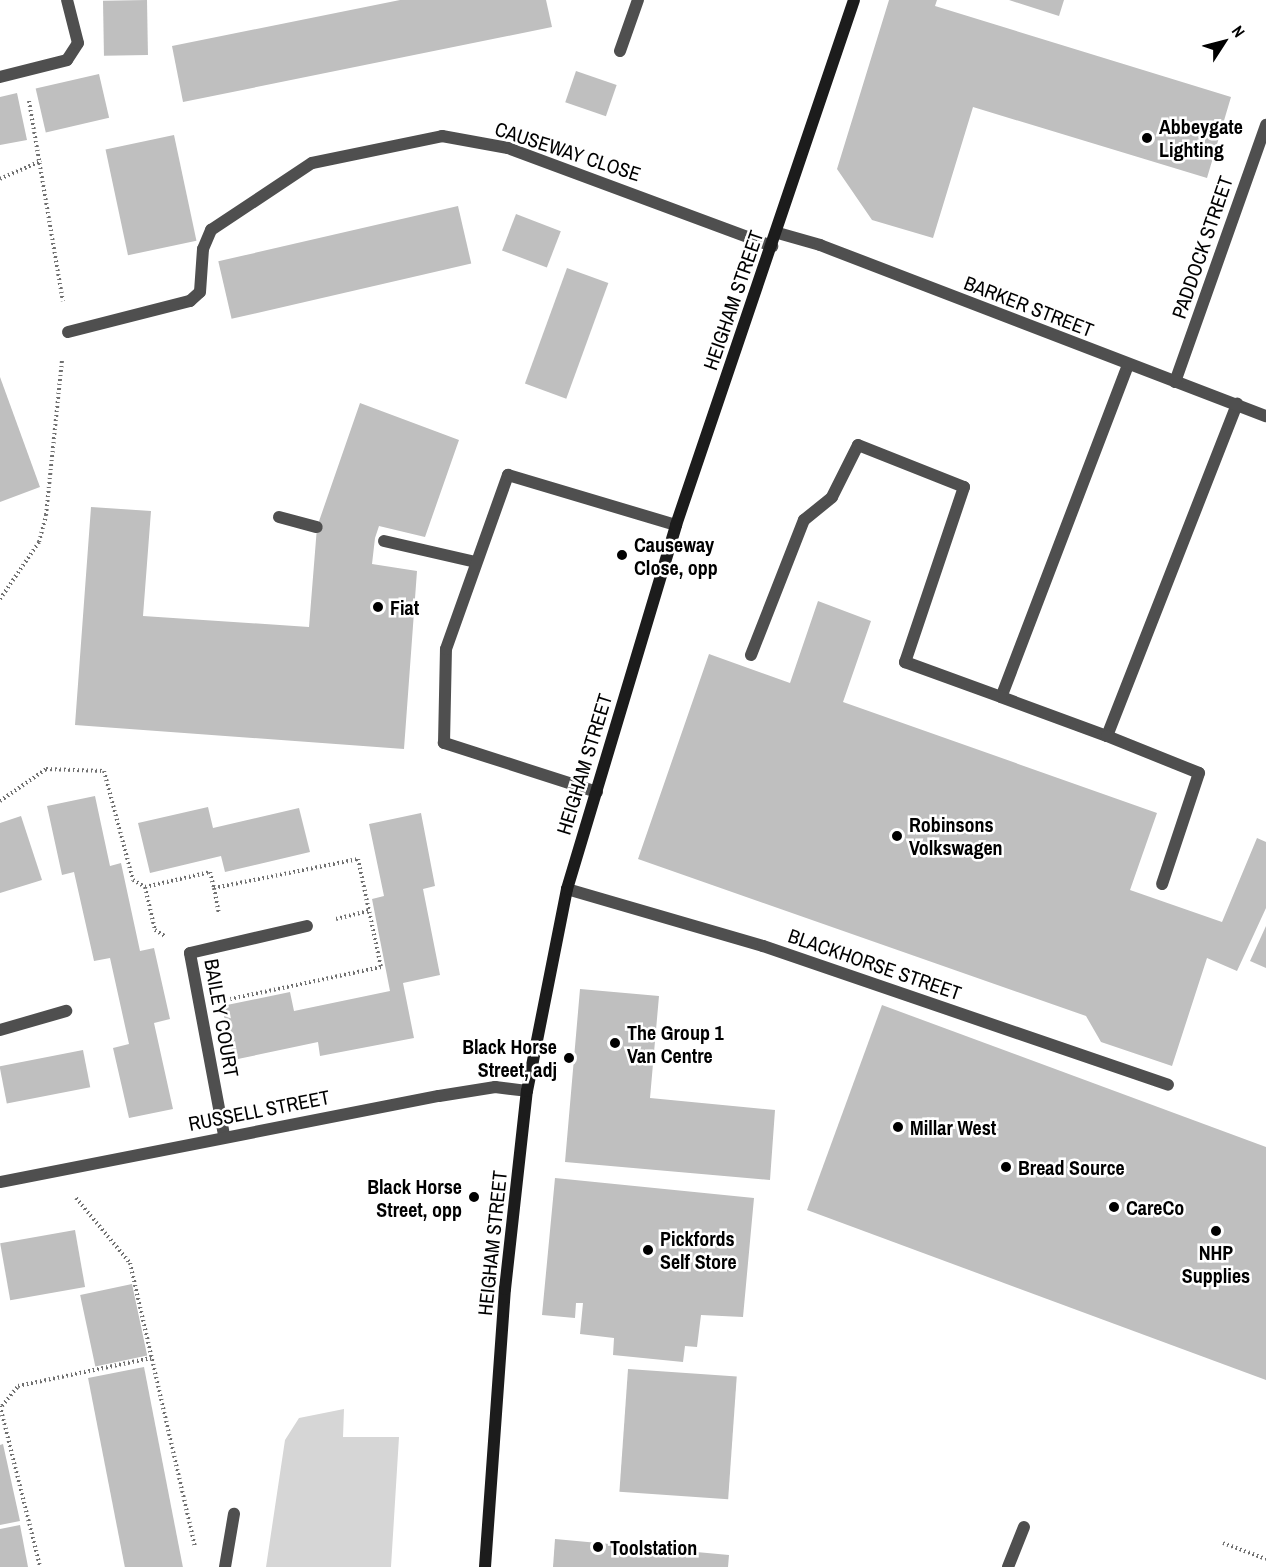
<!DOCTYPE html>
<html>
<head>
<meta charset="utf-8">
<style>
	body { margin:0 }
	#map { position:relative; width:1266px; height:1567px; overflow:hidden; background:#fff; font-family:"Archivo Narrow",sans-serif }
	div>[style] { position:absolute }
	.green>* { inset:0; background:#d6d6d6 }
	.building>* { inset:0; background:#bfbfbf; transform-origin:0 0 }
	.path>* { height:4px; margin-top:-2px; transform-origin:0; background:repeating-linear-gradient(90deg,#717171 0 1.5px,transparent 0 4.5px) }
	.lane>* { height:12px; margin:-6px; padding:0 6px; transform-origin:6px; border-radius:6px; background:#4f4f4f }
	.street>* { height:12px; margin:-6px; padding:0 6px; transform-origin:6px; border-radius:6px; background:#4f4f4f }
	.secondary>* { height:12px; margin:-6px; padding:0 6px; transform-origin:6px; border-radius:6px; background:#1c1c1c }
	.dots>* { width:16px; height:16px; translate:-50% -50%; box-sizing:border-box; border:3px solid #fff; border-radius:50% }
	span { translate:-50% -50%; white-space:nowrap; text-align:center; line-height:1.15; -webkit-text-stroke:5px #fff; paint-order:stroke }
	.poi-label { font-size:20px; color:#000; font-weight:700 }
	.left { translate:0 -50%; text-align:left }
	.right { translate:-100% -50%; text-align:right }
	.street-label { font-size:20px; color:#000 }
	.north { position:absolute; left:1194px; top:12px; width:60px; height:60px; -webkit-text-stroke:4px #fff; paint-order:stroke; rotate:54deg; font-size:16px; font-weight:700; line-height:24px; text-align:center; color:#000 }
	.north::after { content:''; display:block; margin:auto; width:21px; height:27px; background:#000; clip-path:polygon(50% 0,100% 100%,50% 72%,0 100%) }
</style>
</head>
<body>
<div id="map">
	<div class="green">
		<i style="clip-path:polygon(344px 1409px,343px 1437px,399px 1437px,391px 1567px,266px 1567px,285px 1440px,299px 1418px)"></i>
	</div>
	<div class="building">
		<i style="left:147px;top:0;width:55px;height:44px;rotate:89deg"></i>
		<i style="clip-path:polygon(400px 0,546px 0,552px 27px,183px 102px,172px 46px)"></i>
		<i style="clip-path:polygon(889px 0,937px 0,935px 6px,1231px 97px,1207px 178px,973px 107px,933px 238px,872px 220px,837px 169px)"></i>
		<i style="clip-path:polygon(1009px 0,1064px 0,1059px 16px)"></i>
		<i style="left:576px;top:71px;width:43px;height:33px;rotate:19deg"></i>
		<i style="left:99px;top:74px;width:45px;height:65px;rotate:77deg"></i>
		<i style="clip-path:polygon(17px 93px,27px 140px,0 145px,0 97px)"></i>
		<i style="left:174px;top:135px;width:108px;height:70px;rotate:78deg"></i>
		<i style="left:458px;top:206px;width:59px;height:246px;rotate:77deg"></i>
		<i style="left:516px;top:214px;width:48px;height:39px;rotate:21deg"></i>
		<i style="left:567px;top:268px;width:44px;height:123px;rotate:20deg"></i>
		<i style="clip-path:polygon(0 377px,40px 487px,0 502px)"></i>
		<i style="clip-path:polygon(360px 403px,459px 440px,425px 537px,379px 526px,375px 538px,372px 564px,417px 571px,404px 749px,75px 725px,91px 507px,151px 511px,143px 616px,309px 627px,317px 527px)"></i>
		<i style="clip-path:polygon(818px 601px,871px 621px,843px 702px,1157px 813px,1130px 890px,1222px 922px,1257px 838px,1266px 842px,1266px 908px,1237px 971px,1207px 958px,1172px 1066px,1101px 1042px,1086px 1016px,638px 859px,709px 654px,790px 683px)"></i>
		<i style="clip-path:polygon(95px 796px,110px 866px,121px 863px,140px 951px,154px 948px,170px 1019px,154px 1023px,173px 1109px,129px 1118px,113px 1048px,129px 1044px,110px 958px,94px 961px,74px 872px,62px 875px,47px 806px)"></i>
		<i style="clip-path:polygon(208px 807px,213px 828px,299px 808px,310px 852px,225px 872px,221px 856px,150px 873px,138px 823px)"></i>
		<i style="clip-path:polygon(421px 813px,435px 886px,423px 889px,440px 975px,403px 983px,414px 1038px,320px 1056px,318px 1042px,233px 1060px,222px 1006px,290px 992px,294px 1011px,390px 991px,372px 899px,384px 896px,369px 824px)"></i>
		<i style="clip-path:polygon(21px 816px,42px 880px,0 893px,0 823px)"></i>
		<i style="clip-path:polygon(1266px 926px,1266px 968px,1250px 961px)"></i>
		<i style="clip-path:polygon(580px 989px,659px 996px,650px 1098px,775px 1110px,770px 1180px,565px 1162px)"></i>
		<i style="clip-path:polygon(882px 1005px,1266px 1147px,1266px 1380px,807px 1210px)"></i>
		<i style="left:83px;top:1050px;width:38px;height:85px;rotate:79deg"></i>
		<i style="clip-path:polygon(555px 1178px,754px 1198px,743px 1317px,701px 1315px,697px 1347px,685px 1346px,683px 1362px,613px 1355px,614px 1338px,580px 1334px,583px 1303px,576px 1303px,575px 1318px,542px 1315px)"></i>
		<i style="left:75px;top:1230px;width:58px;height:76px;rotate:80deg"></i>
		<i style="left:132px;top:1284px;width:73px;height:53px;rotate:78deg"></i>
		<i style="left:144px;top:1367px;width:204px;height:57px;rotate:79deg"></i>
		<i style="left:628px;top:1369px;width:109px;height:123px;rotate:4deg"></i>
		<i style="clip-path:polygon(3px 1444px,20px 1521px,0 1525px,0 1445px)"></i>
		<i style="clip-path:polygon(20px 1525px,28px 1567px,0 1567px,0 1529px)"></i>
		<i style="clip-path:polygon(555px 1539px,729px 1555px,728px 1567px,553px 1567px)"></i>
	</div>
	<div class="path">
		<i style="left:29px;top:101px;width:203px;rotate:80.4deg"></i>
		<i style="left:0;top:179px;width:45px;rotate:-23.7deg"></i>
		<i style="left:0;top:599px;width:69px;rotate:-55.6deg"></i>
		<i style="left:39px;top:542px;width:28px;rotate:-75deg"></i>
		<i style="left:46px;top:515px;width:155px;rotate:-84.1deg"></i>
		<i style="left:0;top:801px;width:56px;rotate:-34.8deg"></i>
		<i style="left:46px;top:769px;width:58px;rotate:2deg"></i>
		<i style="left:104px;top:771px;width:113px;rotate:75.1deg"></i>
		<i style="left:133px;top:880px;width:14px;rotate:30deg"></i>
		<i style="left:145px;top:887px;width:67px;rotate:-13deg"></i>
		<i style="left:210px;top:872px;width:16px;rotate:76deg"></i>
		<i style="left:214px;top:888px;width:147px;rotate:-11.4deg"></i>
		<i style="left:358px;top:859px;width:110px;rotate:78deg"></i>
		<i style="left:381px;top:967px;width:154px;rotate:168deg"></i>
		<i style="left:145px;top:887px;width:44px;rotate:76.9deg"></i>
		<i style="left:155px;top:930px;width:13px;rotate:32deg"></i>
		<i style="left:214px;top:888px;width:26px;rotate:79deg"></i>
		<i style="left:336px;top:919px;width:34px;rotate:-14deg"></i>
		<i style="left:76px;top:1198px;width:85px;rotate:50.3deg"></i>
		<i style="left:130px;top:1263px;width:291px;rotate:77.1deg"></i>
		<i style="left:0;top:1406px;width:166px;rotate:76deg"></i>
		<i style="left:2px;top:1406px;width:26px;rotate:-51deg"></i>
		<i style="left:18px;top:1386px;width:136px;rotate:-11.9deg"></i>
		<i style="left:1223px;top:1543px;width:46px;rotate:20.4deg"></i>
	</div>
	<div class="lane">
		<i style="left:1128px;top:365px;width:355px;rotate:110.9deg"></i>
		<i style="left:1001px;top:697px;width:113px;rotate:20.2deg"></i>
		<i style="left:1107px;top:736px;width:357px;rotate:-68.6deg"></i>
		<i style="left:279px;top:517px;width:39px;rotate:15deg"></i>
		<i style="left:384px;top:541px;width:94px;rotate:12.9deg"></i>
		<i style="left:751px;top:655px;width:145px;rotate:-68.6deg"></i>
		<i style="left:804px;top:520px;width:36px;rotate:-39deg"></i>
		<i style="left:832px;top:497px;width:58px;rotate:-63.4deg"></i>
		<i style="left:858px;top:445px;width:114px;rotate:21.6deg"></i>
		<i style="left:964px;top:487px;width:185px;rotate:108.6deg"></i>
		<i style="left:905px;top:662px;width:102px;rotate:20deg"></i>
		<i style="left:1107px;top:736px;width:99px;rotate:21.9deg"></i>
		<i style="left:1199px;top:773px;width:117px;rotate:108.4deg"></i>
		<i style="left:597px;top:792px;width:161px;rotate:-162.2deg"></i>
		<i style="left:444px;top:743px;width:94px;rotate:-88.8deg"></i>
		<i style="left:446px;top:649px;width:185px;rotate:-70.4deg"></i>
		<i style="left:508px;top:475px;width:175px;rotate:16.6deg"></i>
		<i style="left:0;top:1030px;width:69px;rotate:-16.1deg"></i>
		<i style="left:225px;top:1567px;width:54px;rotate:-80.4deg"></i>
		<i style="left:1008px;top:1567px;width:43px;rotate:-68.2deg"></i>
	</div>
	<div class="street">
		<i style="left:620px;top:51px;width:54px;rotate:-70.6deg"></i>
		<i style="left:0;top:77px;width:69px;rotate:-14.2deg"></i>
		<i style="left:67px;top:60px;width:20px;rotate:-57deg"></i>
		<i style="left:78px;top:43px;width:44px;rotate:-104.3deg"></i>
		<i style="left:778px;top:233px;width:44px;rotate:15.9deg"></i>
		<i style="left:820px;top:245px;width:478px;rotate:21deg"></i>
		<i style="left:68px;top:332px;width:126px;rotate:-14.3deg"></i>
		<i style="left:190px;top:301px;width:13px;rotate:-42deg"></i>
		<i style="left:200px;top:292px;width:43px;rotate:-86deg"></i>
		<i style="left:203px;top:249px;width:21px;rotate:-67deg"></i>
		<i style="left:211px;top:230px;width:121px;rotate:-33.6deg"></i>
		<i style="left:312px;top:163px;width:133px;rotate:-11.7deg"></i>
		<i style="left:442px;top:136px;width:67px;rotate:10.3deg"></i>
		<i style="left:508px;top:148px;width:282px;rotate:20.4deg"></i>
		<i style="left:1175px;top:382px;width:273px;rotate:-70.5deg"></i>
		<i style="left:567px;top:889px;width:204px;rotate:16.2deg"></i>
		<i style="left:763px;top:946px;width:428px;rotate:18.9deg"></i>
		<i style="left:224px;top:1135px;width:185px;rotate:-100.6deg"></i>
		<i style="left:190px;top:953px;width:120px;rotate:-13deg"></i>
		<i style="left:0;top:1182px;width:447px;rotate:-11.1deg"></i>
		<i style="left:439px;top:1096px;width:57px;rotate:-9.1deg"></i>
		<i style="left:495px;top:1087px;width:32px;rotate:7deg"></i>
	</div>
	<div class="secondary">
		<i style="left:485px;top:1567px;width:279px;rotate:-85.9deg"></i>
		<i style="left:505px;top:1289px;width:199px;rotate:-83.7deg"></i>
		<i style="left:527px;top:1091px;width:206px;rotate:-78.8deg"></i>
		<i style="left:567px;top:889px;width:380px;rotate:-73.3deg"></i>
		<i style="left:676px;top:525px;width:554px;rotate:-71.27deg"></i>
	</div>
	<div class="dots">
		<i style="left:1147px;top:138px;background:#000"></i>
		<i style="left:622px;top:555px;background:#000"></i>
		<i style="left:378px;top:607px;background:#000"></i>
		<i style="left:897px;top:836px;background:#000"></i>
		<i style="left:615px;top:1043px;background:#000"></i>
		<i style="left:569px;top:1058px;background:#000"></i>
		<i style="left:898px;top:1127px;background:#000"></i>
		<i style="left:1006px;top:1167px;background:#000"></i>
		<i style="left:474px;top:1197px;background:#000"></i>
		<i style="left:1114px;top:1207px;background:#000"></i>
		<i style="left:1216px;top:1231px;background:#000"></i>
		<i style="left:648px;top:1250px;background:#000"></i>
		<i style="left:598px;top:1547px;background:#000"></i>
	</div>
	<div class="poi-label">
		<span class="left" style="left:1159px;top:138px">Abbeygate<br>Lighting</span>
		<span class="left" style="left:634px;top:556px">Causeway<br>Close, opp</span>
		<span class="left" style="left:390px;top:607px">Fiat</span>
		<span class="left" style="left:909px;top:836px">Robinsons<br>Volkswagen</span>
		<span class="left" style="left:627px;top:1044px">The Group 1<br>Van Centre</span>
		<span class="right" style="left:557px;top:1058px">Black Horse<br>Street, adj</span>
		<span class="left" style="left:910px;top:1127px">Millar West</span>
		<span class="left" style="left:1018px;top:1167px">Bread Source</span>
		<span class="right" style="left:462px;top:1198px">Black Horse<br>Street, opp</span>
		<span class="left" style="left:1126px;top:1207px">CareCo</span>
		<span class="left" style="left:660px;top:1250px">Pickfords<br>Self Store</span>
		<span style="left:1216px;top:1264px">NHP<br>Supplies</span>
		<span class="left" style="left:610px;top:1547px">Toolstation</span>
	</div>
	<div class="street-label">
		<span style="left:568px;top:151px;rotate:18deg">CAUSEWAY CLOSE</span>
		<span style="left:1202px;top:247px;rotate:-71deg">PADDOCK STREET</span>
		<span style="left:733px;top:300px;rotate:-71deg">HEIGHAM STREET</span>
		<span style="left:1029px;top:306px;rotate:21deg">BARKER STREET</span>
		<span style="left:584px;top:764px;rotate:-73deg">HEIGHAM STREET</span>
		<span style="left:875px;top:964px;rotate:19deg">BLACKHORSE STREET</span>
		<span style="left:222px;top:1018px;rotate:80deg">BAILEY COURT</span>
		<span style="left:259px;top:1110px;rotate:-11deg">RUSSELL STREET</span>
		<span style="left:492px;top:1243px;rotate:-84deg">HEIGHAM STREET</span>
	</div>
	<div class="north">N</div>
</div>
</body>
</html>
